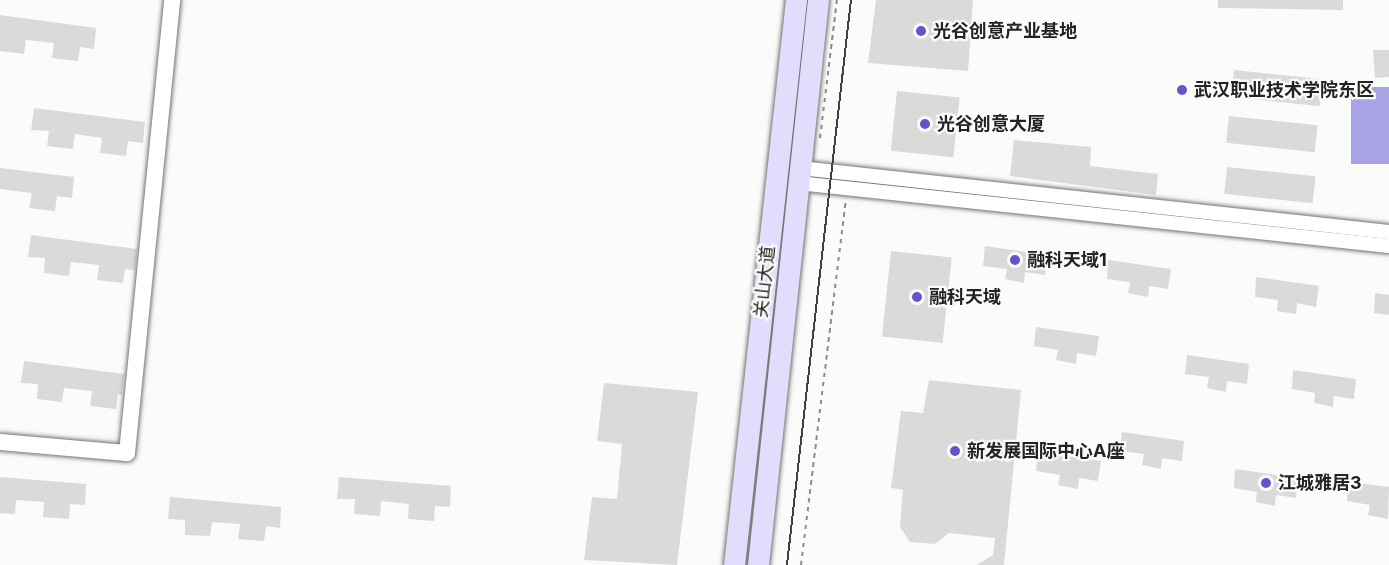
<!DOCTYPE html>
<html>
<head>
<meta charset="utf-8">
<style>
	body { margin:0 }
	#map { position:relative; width:1389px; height:565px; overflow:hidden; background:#fafcf9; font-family:Inter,"Noto Sans SC",sans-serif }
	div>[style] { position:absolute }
	.water>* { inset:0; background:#a9a2e4; transform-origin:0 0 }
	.building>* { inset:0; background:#d8dbd8; transform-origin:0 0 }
	.path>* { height:2px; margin-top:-1px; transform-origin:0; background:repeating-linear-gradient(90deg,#8c8d8b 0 4.5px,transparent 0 9px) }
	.roads { filter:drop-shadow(0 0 2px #737573) drop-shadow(0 0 2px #737573) }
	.minor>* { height:14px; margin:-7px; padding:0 7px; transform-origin:7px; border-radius:7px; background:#fff }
	.tertiary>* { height:16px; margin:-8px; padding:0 8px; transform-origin:8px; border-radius:8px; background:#fff }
	.primary>* { height:21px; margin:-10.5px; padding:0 10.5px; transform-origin:10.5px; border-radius:10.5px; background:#e0ddfd }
	.tram>* { height:1.5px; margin:-0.75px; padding:0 0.75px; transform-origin:0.75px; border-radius:0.75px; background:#404140 }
	.dots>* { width:16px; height:16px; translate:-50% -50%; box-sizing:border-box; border:3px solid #fafcf9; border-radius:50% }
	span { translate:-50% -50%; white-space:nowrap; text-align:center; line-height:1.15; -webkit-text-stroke:4.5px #fafcf9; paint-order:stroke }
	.poi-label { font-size:18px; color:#222322; font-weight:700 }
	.left { translate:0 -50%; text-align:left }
	.street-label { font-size:18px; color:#222322 }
</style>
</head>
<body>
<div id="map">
	<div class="water">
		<i style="left:1389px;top:87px;width:77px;height:38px;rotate:90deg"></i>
	</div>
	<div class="building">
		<i style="clip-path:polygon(876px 0,973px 0,968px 71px,868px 63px)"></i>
		<i style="clip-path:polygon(1218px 0,1343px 0,1343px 10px,1218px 8px)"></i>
		<i style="clip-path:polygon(0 15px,96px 28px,94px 49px,80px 47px,78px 61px,52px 58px,54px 43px,26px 40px,24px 54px,0 51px)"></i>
		<i style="clip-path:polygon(1373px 50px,1389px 50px,1389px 77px,1375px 78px)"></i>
		<i style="left:1234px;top:70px;width:89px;height:27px;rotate:6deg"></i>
		<i style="left:897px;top:91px;width:63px;height:60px;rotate:6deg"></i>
		<i style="clip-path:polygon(34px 108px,145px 122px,143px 143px,128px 141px,126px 156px,100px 153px,102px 138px,75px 134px,73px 149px,47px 146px,49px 131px,31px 130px)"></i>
		<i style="left:1229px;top:116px;width:89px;height:27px;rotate:6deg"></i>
		<i style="clip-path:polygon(1014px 140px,1091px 147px,1090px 166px,1158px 174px,1156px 195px,1010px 176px)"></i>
		<i style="left:1227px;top:167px;width:89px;height:27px;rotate:6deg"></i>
		<i style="clip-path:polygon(0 168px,74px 177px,72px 198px,57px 196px,55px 211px,29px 208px,32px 193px,0 189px)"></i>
		<i style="clip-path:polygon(31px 235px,137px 249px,135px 270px,125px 269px,123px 283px,97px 280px,99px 265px,71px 262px,69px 276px,44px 273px,45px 258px,28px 257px)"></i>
		<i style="clip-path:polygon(985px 246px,1047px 255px,1045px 275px,1025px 272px,1024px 283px,1005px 279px,1007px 269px,983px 266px)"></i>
		<i style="left:891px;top:251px;width:61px;height:86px;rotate:6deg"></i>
		<i style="clip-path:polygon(1108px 260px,1171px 269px,1168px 289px,1149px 286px,1148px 297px,1128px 293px,1130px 282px,1107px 279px)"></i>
		<i style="clip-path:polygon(1256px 277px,1319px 286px,1316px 307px,1297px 303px,1296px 314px,1277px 311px,1278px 300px,1255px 297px)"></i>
		<i style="clip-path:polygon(1375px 293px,1389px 295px,1389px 315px,1374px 313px)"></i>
		<i style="clip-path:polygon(1036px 327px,1099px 336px,1096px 356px,1077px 353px,1076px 364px,1056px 360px,1058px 350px,1034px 346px)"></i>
		<i style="clip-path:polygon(1187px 355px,1249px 364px,1247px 384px,1227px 381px,1226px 392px,1207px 388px,1209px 377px,1185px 374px)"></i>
		<i style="clip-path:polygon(24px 361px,124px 374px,122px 395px,118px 394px,116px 409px,90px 406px,92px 391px,64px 388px,62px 402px,37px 399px,38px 384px,21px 383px)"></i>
		<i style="clip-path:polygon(1293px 370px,1356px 379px,1354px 399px,1334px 396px,1333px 407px,1314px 403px,1315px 393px,1292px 389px)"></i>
		<i style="clip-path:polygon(929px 380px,1021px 390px,1004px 565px,977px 565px,993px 555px,995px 538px,949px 533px,935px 544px,910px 542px,900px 527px,903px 490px,891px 488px,901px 411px,923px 413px)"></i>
		<i style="clip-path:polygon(604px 383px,698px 392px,677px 565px,584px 560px,592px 497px,617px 499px,622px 444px,597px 441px)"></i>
		<i style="clip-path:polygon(1122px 432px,1184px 441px,1182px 461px,1162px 458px,1161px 469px,1142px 465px,1144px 454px,1120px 451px)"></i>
		<i style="clip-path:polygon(1038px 452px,1101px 461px,1098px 481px,1079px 478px,1078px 489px,1058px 485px,1060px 475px,1036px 471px)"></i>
		<i style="clip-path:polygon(1235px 469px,1298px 478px,1296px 498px,1276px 495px,1275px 506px,1256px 502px,1257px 492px,1234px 488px)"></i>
		<i style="clip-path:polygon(0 477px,86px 484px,85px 505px,70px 504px,69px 519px,43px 517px,44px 502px,16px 500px,15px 514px,0 513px)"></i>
		<i style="clip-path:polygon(339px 477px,451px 486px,450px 507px,435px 506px,434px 521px,408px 519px,409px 504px,381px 501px,380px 516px,354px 514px,355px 499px,337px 499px)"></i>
		<i style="clip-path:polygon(1348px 482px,1389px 487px,1388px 519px,1368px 515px,1370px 505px,1347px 501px)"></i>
		<i style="clip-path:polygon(170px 497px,281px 507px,280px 528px,266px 526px,264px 541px,238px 539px,240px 524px,212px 522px,210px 536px,185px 535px,185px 520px,168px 519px)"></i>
	</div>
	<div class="path">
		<i style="left:820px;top:138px;width:139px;rotate:-83deg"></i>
		<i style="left:801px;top:565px;width:369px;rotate:-83deg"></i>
	</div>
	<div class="roads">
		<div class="minor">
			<i style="left:800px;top:168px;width:592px;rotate:6.2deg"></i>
			<i style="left:798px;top:183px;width:594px;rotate:6.08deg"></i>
		</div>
		<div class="tertiary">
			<i style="left:0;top:442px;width:127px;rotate:5deg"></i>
			<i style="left:127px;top:453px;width:455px;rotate:-84.3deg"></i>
		</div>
		<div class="primary">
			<i style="left:734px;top:565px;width:568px;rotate:-83.74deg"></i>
			<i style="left:758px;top:565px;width:568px;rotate:-83.94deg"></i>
		</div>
	</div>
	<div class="tram">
		<i style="left:787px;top:565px;width:569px;rotate:-83.54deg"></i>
	</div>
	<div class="dots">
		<i style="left:921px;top:31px;background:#6b50c9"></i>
		<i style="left:1182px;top:90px;background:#6b50c9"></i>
		<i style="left:925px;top:124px;background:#6b50c9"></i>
		<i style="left:1015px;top:260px;background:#6b50c9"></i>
		<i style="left:917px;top:297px;background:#6b50c9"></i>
		<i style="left:955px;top:451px;background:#6b50c9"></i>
		<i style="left:1266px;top:483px;background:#6b50c9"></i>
	</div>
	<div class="poi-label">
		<span class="left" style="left:933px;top:31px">光谷创意产业基地</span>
		<span class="left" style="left:1194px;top:90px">武汉职业技术学院东区</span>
		<span class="left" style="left:937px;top:124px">光谷创意大厦</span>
		<span class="left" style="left:1027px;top:260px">融科天域1</span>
		<span class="left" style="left:929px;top:297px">融科天域</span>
		<span class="left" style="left:967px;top:451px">新发展国际中心A座</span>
		<span class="left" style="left:1278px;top:483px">江城雅居3</span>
	</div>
	<div class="street-label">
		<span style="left:765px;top:282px;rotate:-84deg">关山大道</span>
	</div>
</div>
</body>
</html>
